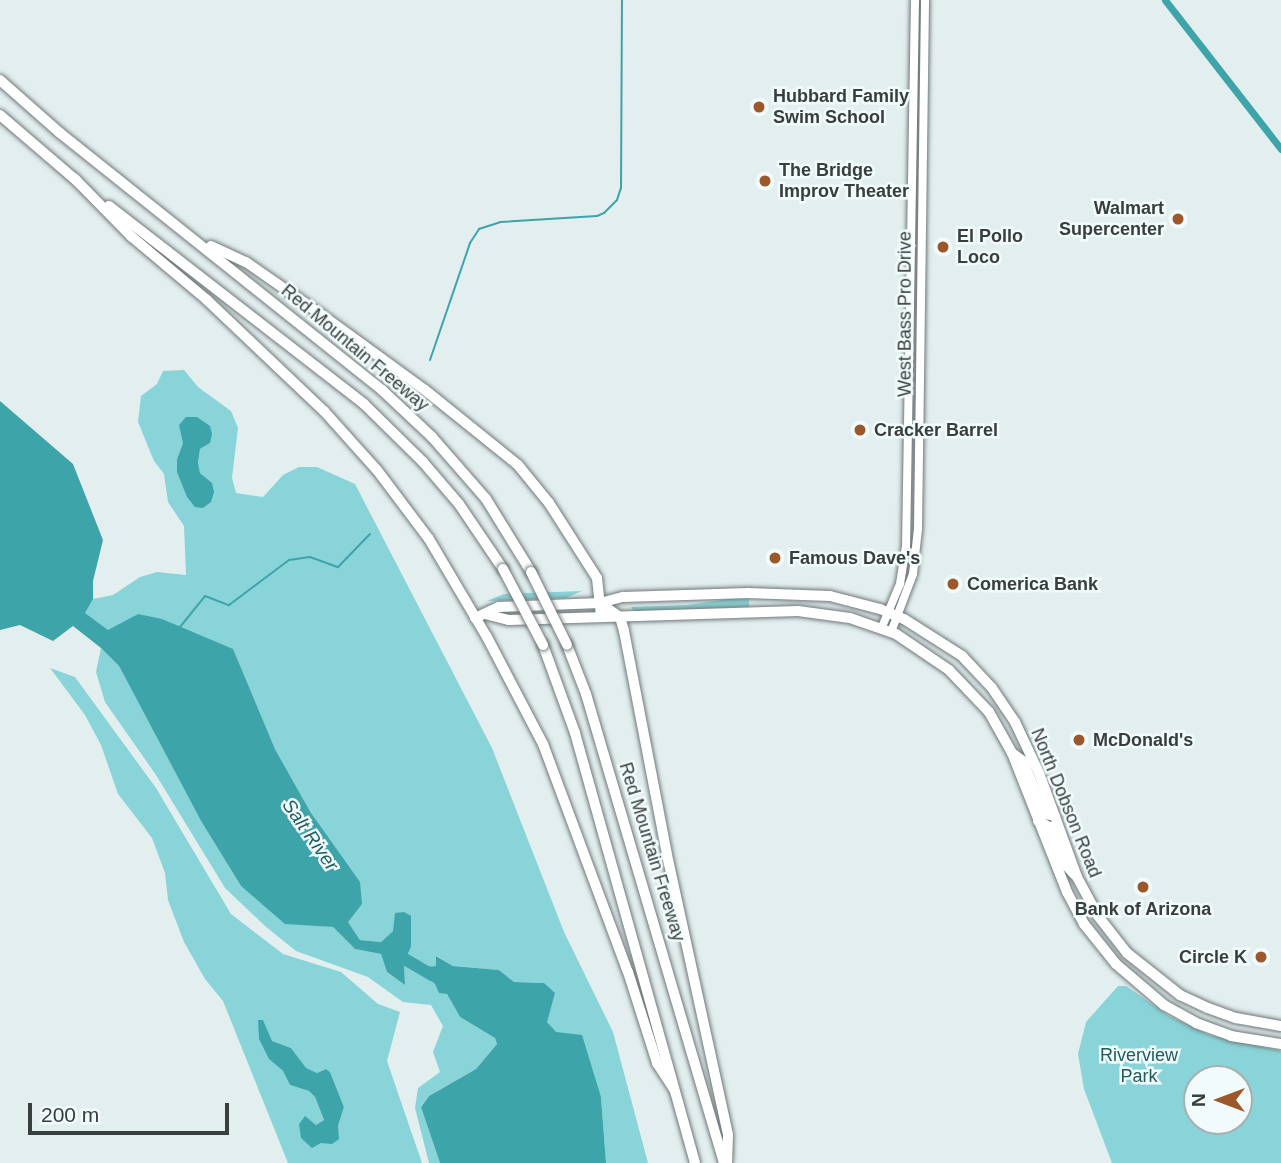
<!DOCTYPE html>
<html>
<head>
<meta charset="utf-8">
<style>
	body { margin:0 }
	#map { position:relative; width:1281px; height:1163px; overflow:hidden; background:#e3eeef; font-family:Arial,sans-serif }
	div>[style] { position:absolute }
	.green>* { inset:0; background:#89d4d8 }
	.water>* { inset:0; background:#3da4aa }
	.stream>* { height:2px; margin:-1px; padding:0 1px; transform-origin:1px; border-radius:1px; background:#3da4aa }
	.canal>* { height:7px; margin:-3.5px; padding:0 3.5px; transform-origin:3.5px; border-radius:3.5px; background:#3da4aa }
	.river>* { height:12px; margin:-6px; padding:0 6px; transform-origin:6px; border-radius:6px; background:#3da4aa }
	.roads { filter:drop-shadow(0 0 2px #70797a) drop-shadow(0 0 2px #70797a) }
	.minor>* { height:8px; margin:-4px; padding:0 4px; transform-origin:4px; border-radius:4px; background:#fff }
	.major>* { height:10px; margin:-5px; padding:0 5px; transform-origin:5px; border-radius:5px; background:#fff }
	.highway>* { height:10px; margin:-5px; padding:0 5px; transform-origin:5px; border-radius:5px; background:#fff }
	.bridges { filter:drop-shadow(0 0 2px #70797a) drop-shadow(0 0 2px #70797a) }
	.highway-bridge>* { height:10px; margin:-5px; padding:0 5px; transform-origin:5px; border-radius:5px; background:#fff }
	.dots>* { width:19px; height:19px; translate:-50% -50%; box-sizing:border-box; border:4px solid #f1fbfc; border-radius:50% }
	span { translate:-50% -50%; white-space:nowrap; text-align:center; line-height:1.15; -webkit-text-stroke:5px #f1fbfc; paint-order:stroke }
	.poi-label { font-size:18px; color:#383d3d; font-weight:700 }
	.left { translate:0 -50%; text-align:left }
	.right { translate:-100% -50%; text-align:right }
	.street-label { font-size:18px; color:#383d3d }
	.park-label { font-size:18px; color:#225b5e }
	.water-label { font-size:19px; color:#245d60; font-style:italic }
	.north { position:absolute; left:1183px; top:1065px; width:70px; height:70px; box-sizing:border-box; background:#f1fbfc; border:2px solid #a7afb0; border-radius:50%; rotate:270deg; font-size:19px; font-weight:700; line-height:28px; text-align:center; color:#383d3d }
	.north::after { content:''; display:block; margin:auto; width:24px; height:32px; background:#9c572b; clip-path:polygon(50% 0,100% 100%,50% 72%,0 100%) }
	.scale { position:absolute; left:28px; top:1103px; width:201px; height:32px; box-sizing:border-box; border:4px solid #383d3d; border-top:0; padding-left:9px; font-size:21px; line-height:24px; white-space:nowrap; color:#383d3d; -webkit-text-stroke:5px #f1fbfc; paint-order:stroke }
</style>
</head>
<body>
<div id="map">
	<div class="green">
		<i style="clip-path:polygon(evenodd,184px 370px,198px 387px,231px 411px,238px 428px,232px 478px,236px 493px,263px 497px,283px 475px,299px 467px,317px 467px,355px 484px,492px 748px,564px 932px,613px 1032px,648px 1163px,606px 1163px,601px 1097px,547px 1022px,544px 983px,514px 982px,499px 970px,453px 966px,437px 956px,436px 966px,418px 969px,447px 994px,460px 1017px,495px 1038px,497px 1044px,476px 1069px,429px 1096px,421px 1106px,440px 1163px,429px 1163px,415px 1108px,418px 1088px,440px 1072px,433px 1052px,443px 1026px,431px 1005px,403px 1002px,368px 977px,296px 951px,265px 926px,225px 888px,156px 775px,105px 702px,96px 672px,101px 648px,119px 666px,201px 821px,241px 886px,285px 923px,333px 927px,355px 949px,381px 954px,387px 972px,405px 985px,404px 962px,411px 947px,393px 931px,381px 942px,360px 940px,348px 922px,311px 813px,275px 749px,233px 650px,138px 614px,108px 631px,84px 613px,93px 599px,113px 595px,140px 577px,157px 572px,186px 575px,184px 526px,168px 502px,164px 474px,154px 461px,138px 422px,141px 396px,157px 384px,163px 371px,184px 370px,183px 443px,210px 443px,200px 449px,198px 464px,200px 473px,212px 483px,177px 459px,183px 443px)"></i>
		<i style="clip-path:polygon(582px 591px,566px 598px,487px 601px,504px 594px)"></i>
		<i style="clip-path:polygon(728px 599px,749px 599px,749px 607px,634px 611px,631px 607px,687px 605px)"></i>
		<i style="clip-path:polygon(evenodd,50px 668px,75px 677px,156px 788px,231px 914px,283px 954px,341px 972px,378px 1004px,400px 1012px,387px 1061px,422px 1163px,288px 1163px,223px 1001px,205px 979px,184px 942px,168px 900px,165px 873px,152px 838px,118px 794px,101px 745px,85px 715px,50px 668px,263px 1020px,271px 1041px,291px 1048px,305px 1068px,317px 1073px,326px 1069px,330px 1072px,344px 1107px,338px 1126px,299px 1124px,305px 1117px,316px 1125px,324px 1120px,315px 1097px,309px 1091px,290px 1085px,283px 1071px,269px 1059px,263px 1020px)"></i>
		<i style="clip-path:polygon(evenodd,1118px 986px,1126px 986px,1169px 1016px,1209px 1035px,1281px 1051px,1281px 1163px,1112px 1163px,1084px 1089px,1078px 1054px,1086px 1022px,1118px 986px,1197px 1079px,1239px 1079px,1239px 1121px,1197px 1121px,1197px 1079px)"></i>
	</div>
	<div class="water">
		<i style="clip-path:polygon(0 401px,73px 464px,103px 540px,93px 581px,93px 599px,85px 613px,108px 630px,138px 614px,162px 619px,233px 649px,275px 749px,311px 813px,360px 882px,362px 904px,348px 922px,360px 940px,381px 942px,393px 931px,395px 913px,404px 912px,411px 916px,411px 947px,404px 962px,405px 985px,387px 972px,381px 954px,355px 949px,333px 927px,285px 924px,241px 886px,201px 821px,119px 666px,101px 648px,73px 626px,53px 641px,20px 625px,0 630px)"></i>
		<i style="clip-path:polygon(186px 417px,197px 417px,210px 426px,212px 434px,210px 443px,200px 449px,198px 463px,200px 473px,212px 483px,214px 492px,211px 502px,203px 508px,195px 507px,187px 497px,177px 472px,177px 459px,183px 443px,179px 425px)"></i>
		<i style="clip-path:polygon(436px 956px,453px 966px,499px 970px,514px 982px,544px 983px,555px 993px,547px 1022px,556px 1032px,582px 1035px,601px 1097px,606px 1163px,440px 1163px,421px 1107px,429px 1096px,476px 1069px,497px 1044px,495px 1038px,460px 1017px,447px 994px,439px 993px,435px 984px,417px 968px,436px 966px)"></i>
		<i style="clip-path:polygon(258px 1020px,263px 1020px,272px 1041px,291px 1048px,306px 1068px,317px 1073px,326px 1069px,330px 1072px,344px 1107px,338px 1126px,339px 1139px,332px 1144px,321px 1143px,312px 1148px,301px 1138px,299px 1124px,305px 1116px,316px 1125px,324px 1120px,315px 1097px,309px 1091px,290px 1085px,283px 1071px,269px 1059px,259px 1039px)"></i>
	</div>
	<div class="stream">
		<i style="left:430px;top:360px;width:124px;rotate:-71.1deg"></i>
		<i style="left:470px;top:243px;width:17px;rotate:-57deg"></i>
		<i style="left:479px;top:229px;width:22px;rotate:-18deg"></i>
		<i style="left:500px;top:222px;width:97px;rotate:-3.5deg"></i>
		<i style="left:597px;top:216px;width:8px;rotate:-23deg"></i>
		<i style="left:604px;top:213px;width:18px;rotate:-45deg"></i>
		<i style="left:617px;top:200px;width:13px;rotate:-72deg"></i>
		<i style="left:621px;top:188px;width:188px;rotate:-89.7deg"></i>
		<i style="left:180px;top:627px;width:40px;rotate:-51deg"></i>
		<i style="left:205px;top:596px;width:26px;rotate:21deg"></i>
		<i style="left:229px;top:605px;width:75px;rotate:-36.9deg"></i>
		<i style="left:289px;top:560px;width:21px;rotate:-8deg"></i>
		<i style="left:310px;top:557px;width:30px;rotate:20deg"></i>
		<i style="left:338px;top:567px;width:46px;rotate:-45.9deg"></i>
	</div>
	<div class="canal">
		<i style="left:1165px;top:0;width:189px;rotate:52.1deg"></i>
	</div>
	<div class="river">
		<i style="left:391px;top:951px;width:48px;rotate:30.3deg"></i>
	</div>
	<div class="roads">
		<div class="minor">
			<i style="left:882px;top:627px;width:47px;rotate:-67.3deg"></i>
			<i style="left:900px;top:584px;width:36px;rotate:-81deg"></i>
			<i style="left:906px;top:548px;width:548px;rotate:-89.06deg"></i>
			<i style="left:891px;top:632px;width:62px;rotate:-69.2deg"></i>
			<i style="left:913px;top:574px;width:45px;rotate:-83.7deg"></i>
			<i style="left:918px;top:529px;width:529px;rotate:-89.24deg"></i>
		</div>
		<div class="major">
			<i style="left:485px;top:614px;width:25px;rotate:14deg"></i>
			<i style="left:509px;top:620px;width:289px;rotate:-1.8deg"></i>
			<i style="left:798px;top:611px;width:52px;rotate:7.7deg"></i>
			<i style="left:850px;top:618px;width:49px;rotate:19.2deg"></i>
			<i style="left:896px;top:634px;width:64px;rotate:34.2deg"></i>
			<i style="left:949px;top:670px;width:58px;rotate:46.4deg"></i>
			<i style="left:989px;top:712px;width:47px;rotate:60.7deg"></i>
			<i style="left:1012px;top:753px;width:149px;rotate:68.4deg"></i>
			<i style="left:1067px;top:892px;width:36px;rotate:62deg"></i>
			<i style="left:1084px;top:924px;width:51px;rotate:51.3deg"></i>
			<i style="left:1116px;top:964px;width:63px;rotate:40.5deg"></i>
			<i style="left:1164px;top:1005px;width:37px;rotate:29deg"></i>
			<i style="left:1196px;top:1023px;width:37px;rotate:20deg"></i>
			<i style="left:1231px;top:1036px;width:51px;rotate:9.1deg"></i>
			<i style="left:475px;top:618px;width:26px;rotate:-25deg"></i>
			<i style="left:499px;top:607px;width:101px;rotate:-2.3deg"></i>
			<i style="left:600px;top:603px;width:24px;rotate:-15deg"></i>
			<i style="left:623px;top:597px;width:125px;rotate:-1.8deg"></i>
			<i style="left:748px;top:593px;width:82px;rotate:2.1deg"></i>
			<i style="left:830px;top:596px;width:52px;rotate:14.6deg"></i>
			<i style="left:880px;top:609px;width:26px;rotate:23deg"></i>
			<i style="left:904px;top:619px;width:69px;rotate:32.5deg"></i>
			<i style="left:962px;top:656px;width:44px;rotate:46.8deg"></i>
			<i style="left:992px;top:688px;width:41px;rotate:55.9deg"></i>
			<i style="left:1015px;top:722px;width:56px;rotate:64.8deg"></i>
			<i style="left:1039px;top:773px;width:111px;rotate:69.9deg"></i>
			<i style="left:1077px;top:877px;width:44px;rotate:61.7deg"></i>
			<i style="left:1098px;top:916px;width:47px;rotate:51.9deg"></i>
			<i style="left:1127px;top:953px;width:68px;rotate:38.4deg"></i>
			<i style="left:1180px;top:995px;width:31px;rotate:25deg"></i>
			<i style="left:1208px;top:1008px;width:30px;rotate:20deg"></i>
			<i style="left:1236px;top:1018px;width:46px;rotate:10.1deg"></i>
			<i style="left:1012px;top:753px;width:14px;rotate:36deg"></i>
			<i style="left:1023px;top:761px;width:57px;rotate:67.5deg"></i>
			<i style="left:1045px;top:814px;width:10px;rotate:11deg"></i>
			<i style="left:1038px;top:821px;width:13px;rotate:27deg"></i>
			<i style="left:1050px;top:827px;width:39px;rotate:69deg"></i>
			<i style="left:1064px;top:863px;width:15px;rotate:48deg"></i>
		</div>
		<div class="highway">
			<i style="left:0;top:80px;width:80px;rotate:41.5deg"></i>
			<i style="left:60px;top:133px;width:412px;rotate:38.6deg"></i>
			<i style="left:382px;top:390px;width:69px;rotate:43.2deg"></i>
			<i style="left:432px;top:437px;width:82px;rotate:48.9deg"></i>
			<i style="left:486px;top:499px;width:86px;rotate:58.3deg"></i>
			<i style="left:0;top:115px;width:101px;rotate:40.6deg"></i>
			<i style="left:74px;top:178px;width:83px;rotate:45.5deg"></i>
			<i style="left:132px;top:237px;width:98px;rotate:40deg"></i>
			<i style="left:207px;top:300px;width:161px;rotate:43.5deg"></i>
			<i style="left:324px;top:411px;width:79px;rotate:48.1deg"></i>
			<i style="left:377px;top:470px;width:86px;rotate:53deg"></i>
			<i style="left:429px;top:539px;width:114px;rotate:59.4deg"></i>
			<i style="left:487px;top:637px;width:121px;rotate:62.4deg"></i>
			<i style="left:543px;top:744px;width:243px;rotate:69.6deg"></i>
			<i style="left:628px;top:972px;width:96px;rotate:72.3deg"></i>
			<i style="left:657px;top:1063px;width:31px;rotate:57deg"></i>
			<i style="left:109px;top:206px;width:323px;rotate:37.8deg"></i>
			<i style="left:364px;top:404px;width:83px;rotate:44.5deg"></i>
			<i style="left:423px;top:462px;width:55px;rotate:49.4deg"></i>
			<i style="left:459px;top:504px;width:78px;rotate:55.9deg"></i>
			<i style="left:211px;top:246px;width:38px;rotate:25deg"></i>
			<i style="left:246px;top:262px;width:93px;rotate:34.9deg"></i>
			<i style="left:322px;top:315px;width:127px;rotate:36.1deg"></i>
			<i style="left:425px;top:390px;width:119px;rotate:38.9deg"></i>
			<i style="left:518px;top:465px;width:49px;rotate:50.8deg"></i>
			<i style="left:549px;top:503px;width:89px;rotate:57.4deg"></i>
			<i style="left:597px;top:578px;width:39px;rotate:84deg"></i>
			<i style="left:600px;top:603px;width:24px;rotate:35deg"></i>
			<i style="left:620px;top:617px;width:15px;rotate:74deg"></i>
			<i style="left:624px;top:631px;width:237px;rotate:79.1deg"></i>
			<i style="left:669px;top:864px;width:277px;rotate:77.7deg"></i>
			<i style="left:728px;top:1135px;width:28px;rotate:92deg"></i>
			<i style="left:543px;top:645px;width:94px;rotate:70deg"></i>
			<i style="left:575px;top:733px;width:446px;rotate:74.4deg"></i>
			<i style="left:567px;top:645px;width:53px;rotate:68.8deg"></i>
			<i style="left:586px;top:694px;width:489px;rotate:73.6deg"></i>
		</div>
	</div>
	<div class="bridges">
		<div class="highway-bridge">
			<i style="left:503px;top:569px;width:86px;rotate:62.2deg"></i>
			<i style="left:531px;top:572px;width:81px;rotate:63.7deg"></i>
		</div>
	</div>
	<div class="dots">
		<i style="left:759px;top:107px;background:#9c572b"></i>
		<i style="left:765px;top:181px;background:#9c572b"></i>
		<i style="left:1178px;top:219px;background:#9c572b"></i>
		<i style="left:943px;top:247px;background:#9c572b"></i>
		<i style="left:860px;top:430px;background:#9c572b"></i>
		<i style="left:775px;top:558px;background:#9c572b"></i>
		<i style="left:953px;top:584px;background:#9c572b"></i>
		<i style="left:1079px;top:740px;background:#9c572b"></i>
		<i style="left:1143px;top:887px;background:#9c572b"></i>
		<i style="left:1261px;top:957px;background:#9c572b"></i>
	</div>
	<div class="poi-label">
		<span class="left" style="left:773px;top:107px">Hubbard Family<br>Swim School</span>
		<span class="left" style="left:779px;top:181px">The Bridge<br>Improv Theater</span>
		<span class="right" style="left:1164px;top:219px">Walmart<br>Supercenter</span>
		<span class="left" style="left:957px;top:247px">El Pollo<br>Loco</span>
		<span class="left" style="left:874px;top:430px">Cracker Barrel</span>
		<span class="left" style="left:789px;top:558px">Famous Dave's</span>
		<span class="left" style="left:967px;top:584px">Comerica Bank</span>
		<span class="left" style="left:1093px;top:740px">McDonald's</span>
		<span style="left:1143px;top:909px">Bank of Arizona</span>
		<span class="right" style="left:1247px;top:957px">Circle K</span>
	</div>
	<div class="street-label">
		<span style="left:905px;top:314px;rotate:-90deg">West Bass Pro Drive</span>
		<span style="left:355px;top:348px;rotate:40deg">Red Mountain Freeway</span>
		<span style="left:1066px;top:803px;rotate:68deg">North Dobson Road</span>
		<span style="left:652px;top:852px;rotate:73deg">Red Mountain Freeway</span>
	</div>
	<div class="park-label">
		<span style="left:1139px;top:1066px">Riverview<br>Park</span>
	</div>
	<div class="water-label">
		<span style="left:310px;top:835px;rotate:55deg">Salt River</span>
	</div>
	<div class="north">N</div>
	<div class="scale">200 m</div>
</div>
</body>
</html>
